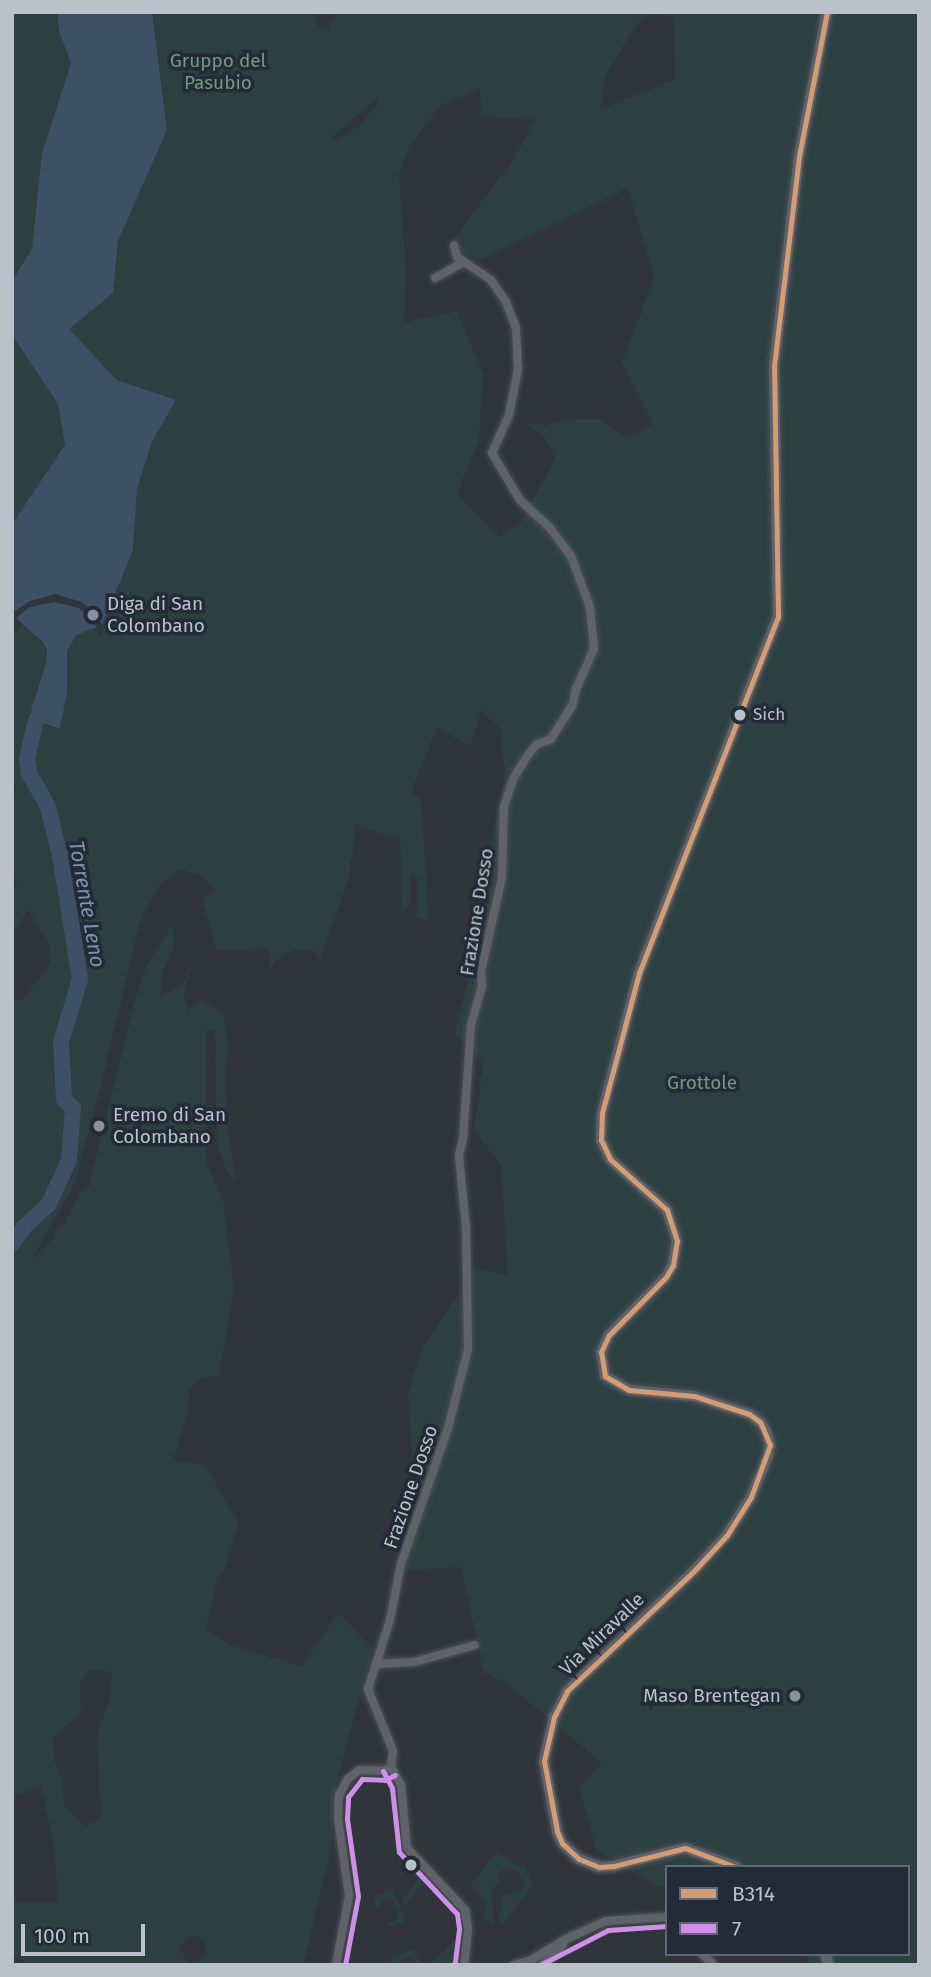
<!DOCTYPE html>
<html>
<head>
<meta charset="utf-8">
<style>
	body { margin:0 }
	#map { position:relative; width:931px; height:1977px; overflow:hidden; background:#2f353b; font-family:"Fira Sans",sans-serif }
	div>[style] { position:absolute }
	.green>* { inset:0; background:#2c4042 }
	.water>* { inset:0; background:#3e5065 }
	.river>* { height:16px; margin:-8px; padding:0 8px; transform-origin:8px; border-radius:8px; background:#3e5065 }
	.roads { filter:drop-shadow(0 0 2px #4d5156) drop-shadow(0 0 2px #4d5156) }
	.minor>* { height:8px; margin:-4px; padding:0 4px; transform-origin:4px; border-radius:4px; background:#5f6369 }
	.tertiary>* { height:10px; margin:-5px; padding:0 5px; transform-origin:5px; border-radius:5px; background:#5f6369 }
	.bus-1>* { height:5px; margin:-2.5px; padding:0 2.5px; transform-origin:2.5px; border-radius:2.5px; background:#d39c74 }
	.bus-2>* { height:5px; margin:-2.5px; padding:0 2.5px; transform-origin:2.5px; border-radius:2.5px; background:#ce8fe9 }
	.dots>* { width:19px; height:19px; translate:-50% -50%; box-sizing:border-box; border:4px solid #222b37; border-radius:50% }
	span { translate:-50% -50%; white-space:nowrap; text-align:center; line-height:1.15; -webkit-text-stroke:7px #222b37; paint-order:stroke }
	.bus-label { font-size:17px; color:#bac1cb }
	.left { translate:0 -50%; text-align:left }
	.park-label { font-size:19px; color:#739a7b }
	.poi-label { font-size:19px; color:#bac1cb }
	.right { translate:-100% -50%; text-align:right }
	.street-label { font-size:19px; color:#bac1cb }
	.water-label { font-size:21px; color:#7e93ab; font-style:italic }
	.frame { position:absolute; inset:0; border:14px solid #bac1cb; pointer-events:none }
	.legend { position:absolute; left:665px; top:1865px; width:245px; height:91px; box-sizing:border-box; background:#222b37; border:2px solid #5f6772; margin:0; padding:9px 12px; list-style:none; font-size:21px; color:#bac1cb }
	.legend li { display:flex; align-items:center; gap:14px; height:35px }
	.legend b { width:35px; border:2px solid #5f6772 }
	.scale { position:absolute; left:21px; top:1924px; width:124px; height:32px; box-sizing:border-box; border:4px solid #bac1cb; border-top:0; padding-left:9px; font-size:21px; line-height:24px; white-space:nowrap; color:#bac1cb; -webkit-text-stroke:5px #222b37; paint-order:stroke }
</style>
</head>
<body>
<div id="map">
	<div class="green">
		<i style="clip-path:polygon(12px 12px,57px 12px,59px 32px,71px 63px,42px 153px,32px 249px,12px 281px)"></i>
		<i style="clip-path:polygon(evenodd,152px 12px,313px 12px,317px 26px,329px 29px,333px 12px,653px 12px,638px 23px,605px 76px,601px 109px,675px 79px,674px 20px,659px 12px,919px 12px,919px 1965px,811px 1965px,805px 1954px,908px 1954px,908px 1867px,667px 1867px,667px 1888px,655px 1885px,597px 1851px,579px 1788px,602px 1763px,510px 1686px,483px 1671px,461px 1567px,404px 1570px,415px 1495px,408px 1394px,422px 1349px,476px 1267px,508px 1276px,501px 1166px,474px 1129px,483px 1064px,454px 1033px,481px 932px,486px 865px,505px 780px,500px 728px,481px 710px,471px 746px,437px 728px,411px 792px,421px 799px,429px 919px,417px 918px,417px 876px,411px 872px,410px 904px,402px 912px,400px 834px,390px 837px,356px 824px,349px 877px,320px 960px,313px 950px,293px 951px,282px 955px,270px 969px,268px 948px,217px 951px,202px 898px,215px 891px,199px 874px,178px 870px,158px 887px,140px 920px,102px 1081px,74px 1185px,31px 1260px,52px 1240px,59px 1226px,63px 1226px,81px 1191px,89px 1187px,135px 1000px,147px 965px,173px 924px,174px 946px,163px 969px,160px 997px,183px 985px,193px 956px,184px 995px,188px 1010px,201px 1001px,223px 1013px,229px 1048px,225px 1072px,227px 1128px,237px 1183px,225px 1168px,217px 1142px,215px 1031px,206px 1030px,206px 1162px,223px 1200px,234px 1286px,219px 1375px,200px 1378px,189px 1389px,188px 1412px,173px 1460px,205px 1465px,239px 1524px,224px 1571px,217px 1579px,206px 1629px,230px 1645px,302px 1666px,338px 1613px,373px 1649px,334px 1791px,331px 1850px,303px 1965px,190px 1965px,203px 1960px,206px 1948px,205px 1940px,192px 1935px,179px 1947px,189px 1965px,31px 1965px,12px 1954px,12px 1901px,58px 1903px,54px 1844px,41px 1786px,12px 1797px,12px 1001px,24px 998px,49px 966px,50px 946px,28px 909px,18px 927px,12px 927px,12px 895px,17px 883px,12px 864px,12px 812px,16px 785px,12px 783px,12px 635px,23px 624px,43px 642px,47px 650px,46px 663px,34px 698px,49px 723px,60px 728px,67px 692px,67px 651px,76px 636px,86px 629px,97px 627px,99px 636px,103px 634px,102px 625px,133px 550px,137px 489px,152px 442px,176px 400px,117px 380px,69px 329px,113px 293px,118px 241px,167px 130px,152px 12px,480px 88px,481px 116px,535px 120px,511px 163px,448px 246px,481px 260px,628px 188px,654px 278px,622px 363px,653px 424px,626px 438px,600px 419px,571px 419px,546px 425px,522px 422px,543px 435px,556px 458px,520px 523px,498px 537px,457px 493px,479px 441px,483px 373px,457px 311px,404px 322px,406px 273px,399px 174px,409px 147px,440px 106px,480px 88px,152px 12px,377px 98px,378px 104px,360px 125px,337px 141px,331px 138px,377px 98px,152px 12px,89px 1670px,112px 1672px,110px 1698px,97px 1734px,101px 1819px,85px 1826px,64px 1806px,63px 1781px,55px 1762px,52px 1738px,81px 1713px,80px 1684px,89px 1670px)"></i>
		<i style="clip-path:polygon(12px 335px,58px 404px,65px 445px,12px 524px)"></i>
		<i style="clip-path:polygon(497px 1851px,521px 1867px,525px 1865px,533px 1884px,503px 1925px,499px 1924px,501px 1897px,525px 1888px,519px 1873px,507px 1868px,498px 1875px,500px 1882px,492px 1889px,493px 1923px,486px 1921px,483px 1912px,487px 1903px,470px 1886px)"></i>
		<i style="clip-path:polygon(407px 1858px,428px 1878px,404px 1906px,402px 1900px,419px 1878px,404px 1869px)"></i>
		<i style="clip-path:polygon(393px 1889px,406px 1922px,387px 1927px,386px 1924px,399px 1919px,392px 1898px,381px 1901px,382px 1906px,375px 1909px,375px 1896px)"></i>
		<i style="clip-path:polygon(465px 1929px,457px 1965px,430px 1965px)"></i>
		<i style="clip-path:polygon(413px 1949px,422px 1965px,416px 1965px,411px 1957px,393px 1965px,389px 1958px)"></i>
	</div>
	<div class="water">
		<i style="clip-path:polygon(57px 12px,152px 12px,167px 130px,118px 241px,113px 293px,69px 329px,117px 380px,176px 400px,152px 442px,137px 489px,133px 550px,102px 625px,96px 613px,82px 602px,55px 594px,30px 601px,12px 613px,12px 524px,65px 445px,58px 404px,12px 335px,12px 281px,32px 249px,42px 153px,71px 63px,59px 32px)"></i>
		<i style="clip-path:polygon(54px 602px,79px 608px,97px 627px,76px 635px,67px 651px,67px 692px,60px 729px,36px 720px,31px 710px,46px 663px,47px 650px,43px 642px,16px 618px,30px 607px)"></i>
	</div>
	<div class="river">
		<i style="left:12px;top:1244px;width:21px;rotate:-55deg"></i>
		<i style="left:24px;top:1227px;width:34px;rotate:-43deg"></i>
		<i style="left:49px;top:1204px;width:48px;rotate:-65.6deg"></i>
		<i style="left:69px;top:1160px;width:52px;rotate:-85.6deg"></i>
		<i style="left:73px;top:1108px;width:13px;rotate:-135deg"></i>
		<i style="left:64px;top:1099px;width:57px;rotate:-93deg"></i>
		<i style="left:61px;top:1042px;width:66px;rotate:-73.2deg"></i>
		<i style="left:80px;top:979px;width:125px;rotate:-99.2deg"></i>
		<i style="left:60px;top:856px;width:50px;rotate:-103.8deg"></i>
		<i style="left:48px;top:807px;width:39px;rotate:-119deg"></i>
		<i style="left:29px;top:773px;width:14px;rotate:-98deg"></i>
		<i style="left:27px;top:759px;width:40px;rotate:-77deg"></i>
	</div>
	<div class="roads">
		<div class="minor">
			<i style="left:435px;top:278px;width:33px;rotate:-29deg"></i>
			<i style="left:376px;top:1664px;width:38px;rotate:-3deg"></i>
			<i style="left:414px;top:1662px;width:63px;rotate:-15.6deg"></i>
			<i style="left:391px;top:1767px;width:16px;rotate:-83deg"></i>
			<i style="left:393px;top:1751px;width:67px;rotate:-112deg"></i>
			<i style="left:368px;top:1689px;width:72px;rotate:-72.3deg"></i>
			<i style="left:390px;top:1620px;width:57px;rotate:-78.9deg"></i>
			<i style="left:401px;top:1564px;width:144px;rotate:-70.9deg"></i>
			<i style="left:448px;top:1428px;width:81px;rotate:-75.8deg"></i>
			<i style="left:468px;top:1349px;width:122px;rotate:-90.9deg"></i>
			<i style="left:466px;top:1227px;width:72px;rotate:-95.6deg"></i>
			<i style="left:459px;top:1155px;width:16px;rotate:-76deg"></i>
			<i style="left:463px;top:1139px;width:114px;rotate:-86deg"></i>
			<i style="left:471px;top:1025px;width:41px;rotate:-74.2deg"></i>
			<i style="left:482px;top:986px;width:14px;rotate:-94deg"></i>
			<i style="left:481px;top:972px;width:97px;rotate:-77.5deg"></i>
			<i style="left:502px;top:877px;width:70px;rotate:-88.4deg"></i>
			<i style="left:504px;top:807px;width:29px;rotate:-72deg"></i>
			<i style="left:513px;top:779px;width:28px;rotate:-58deg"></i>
			<i style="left:528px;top:755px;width:13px;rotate:-51deg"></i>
			<i style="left:536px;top:745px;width:16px;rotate:-22deg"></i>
			<i style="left:551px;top:739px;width:41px;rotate:-57.8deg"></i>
			<i style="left:573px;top:704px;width:15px;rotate:-79deg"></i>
			<i style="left:576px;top:689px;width:44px;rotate:-65.8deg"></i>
			<i style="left:594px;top:649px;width:42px;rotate:-95.4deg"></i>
			<i style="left:590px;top:607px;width:54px;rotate:-110.4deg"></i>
			<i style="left:571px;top:556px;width:35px;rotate:-127deg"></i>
			<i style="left:550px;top:528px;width:41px;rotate:-137deg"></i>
			<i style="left:520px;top:500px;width:55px;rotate:-120.8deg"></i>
			<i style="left:492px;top:453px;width:42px;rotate:-65.9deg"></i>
			<i style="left:509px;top:415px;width:47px;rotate:-78.9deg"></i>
			<i style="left:518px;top:369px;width:41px;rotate:-92.8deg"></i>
			<i style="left:516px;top:328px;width:28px;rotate:-111deg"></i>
			<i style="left:506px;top:302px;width:27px;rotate:-124deg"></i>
			<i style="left:491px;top:280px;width:41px;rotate:-145.9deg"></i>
			<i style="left:457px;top:257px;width:12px;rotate:-104deg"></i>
			<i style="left:391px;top:1767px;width:21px;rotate:61deg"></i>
			<i style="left:401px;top:1785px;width:63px;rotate:84.6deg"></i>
			<i style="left:407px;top:1848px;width:85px;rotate:46.9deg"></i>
			<i style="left:465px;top:1910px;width:19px;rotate:81deg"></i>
			<i style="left:468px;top:1929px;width:36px;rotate:96deg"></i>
			<i style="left:702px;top:1954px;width:16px;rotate:43deg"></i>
			<i style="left:336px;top:1965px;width:70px;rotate:-79.3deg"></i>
			<i style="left:349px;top:1896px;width:78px;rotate:-98.1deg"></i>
			<i style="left:338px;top:1819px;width:24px;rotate:-88deg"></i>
			<i style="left:339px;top:1795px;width:18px;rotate:-61deg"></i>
			<i style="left:348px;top:1779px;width:14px;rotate:-39deg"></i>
			<i style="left:359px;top:1770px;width:25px;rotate:2deg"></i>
			<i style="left:384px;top:1771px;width:8px;rotate:-30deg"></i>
			<i style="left:514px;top:1965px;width:18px;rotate:-16deg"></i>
			<i style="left:531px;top:1960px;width:41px;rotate:-31deg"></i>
			<i style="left:566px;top:1939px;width:44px;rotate:-24.2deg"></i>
			<i style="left:606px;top:1921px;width:61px;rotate:-3.8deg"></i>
			<i style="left:542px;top:1965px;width:29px;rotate:-44deg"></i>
		</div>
		<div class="tertiary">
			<i style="left:737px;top:1867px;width:55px;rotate:-159.9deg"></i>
			<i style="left:685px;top:1848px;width:73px;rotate:165.8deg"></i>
			<i style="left:614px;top:1866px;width:15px;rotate:176deg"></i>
			<i style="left:599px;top:1867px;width:22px;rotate:-158deg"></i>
			<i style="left:579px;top:1859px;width:23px;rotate:-137deg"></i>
			<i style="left:562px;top:1843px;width:13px;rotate:-113deg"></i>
			<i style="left:557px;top:1831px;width:71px;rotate:-100.5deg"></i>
			<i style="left:544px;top:1761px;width:45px;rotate:-77.2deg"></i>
			<i style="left:554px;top:1717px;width:29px;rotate:-63deg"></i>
			<i style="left:567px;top:1691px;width:173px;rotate:-43.4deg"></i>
			<i style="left:693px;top:1572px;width:50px;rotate:-47.4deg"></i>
			<i style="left:727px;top:1535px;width:45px;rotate:-57.7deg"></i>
			<i style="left:751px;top:1497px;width:44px;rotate:-67.5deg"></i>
			<i style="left:768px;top:1456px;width:11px;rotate:-80deg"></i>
			<i style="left:770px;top:1445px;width:15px;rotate:-106deg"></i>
			<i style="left:766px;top:1431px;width:11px;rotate:-124deg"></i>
			<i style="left:760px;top:1422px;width:14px;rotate:-144deg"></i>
			<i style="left:749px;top:1414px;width:58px;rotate:-161.9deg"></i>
			<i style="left:694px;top:1396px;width:65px;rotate:-174.7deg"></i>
			<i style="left:629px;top:1390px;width:28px;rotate:-150deg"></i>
			<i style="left:605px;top:1376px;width:24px;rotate:-99deg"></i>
			<i style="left:601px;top:1352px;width:19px;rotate:-65deg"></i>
			<i style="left:609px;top:1335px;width:81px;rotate:-45.5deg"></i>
			<i style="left:666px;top:1277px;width:14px;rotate:-60deg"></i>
			<i style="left:673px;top:1265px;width:24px;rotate:-81deg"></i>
			<i style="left:677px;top:1241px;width:33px;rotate:-108deg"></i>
			<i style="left:667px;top:1210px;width:76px;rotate:-138.2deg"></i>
			<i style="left:610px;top:1159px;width:21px;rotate:-115deg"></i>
			<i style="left:601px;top:1140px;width:27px;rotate:-88deg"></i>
			<i style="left:602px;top:1113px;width:145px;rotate:-75.2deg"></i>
			<i style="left:639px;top:973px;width:382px;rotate:-68.7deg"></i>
			<i style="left:778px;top:617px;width:251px;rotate:-90.9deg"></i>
			<i style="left:774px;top:366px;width:211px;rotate:-83.2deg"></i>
			<i style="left:799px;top:156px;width:147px;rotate:-79deg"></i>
			<i style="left:825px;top:1954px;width:12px;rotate:70deg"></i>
		</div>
	</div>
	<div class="bus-1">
		<i style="left:736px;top:1867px;width:54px;rotate:-159.6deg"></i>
		<i style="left:685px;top:1848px;width:73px;rotate:165.8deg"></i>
		<i style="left:614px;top:1866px;width:15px;rotate:176deg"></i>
		<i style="left:599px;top:1867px;width:22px;rotate:-158deg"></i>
		<i style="left:579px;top:1859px;width:23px;rotate:-137deg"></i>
		<i style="left:562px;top:1843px;width:13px;rotate:-113deg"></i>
		<i style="left:557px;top:1831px;width:71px;rotate:-100.5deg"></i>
		<i style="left:544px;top:1761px;width:45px;rotate:-77.2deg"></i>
		<i style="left:554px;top:1717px;width:29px;rotate:-63deg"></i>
		<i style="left:567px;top:1691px;width:173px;rotate:-43.4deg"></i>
		<i style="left:693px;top:1572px;width:50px;rotate:-47.4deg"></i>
		<i style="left:727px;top:1535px;width:45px;rotate:-57.7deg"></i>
		<i style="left:751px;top:1497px;width:55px;rotate:-69.9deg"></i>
		<i style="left:770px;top:1445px;width:25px;rotate:-113deg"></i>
		<i style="left:760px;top:1422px;width:14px;rotate:-144deg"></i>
		<i style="left:749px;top:1414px;width:58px;rotate:-161.9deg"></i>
		<i style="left:694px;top:1396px;width:65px;rotate:-174.7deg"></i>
		<i style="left:629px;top:1390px;width:28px;rotate:-150deg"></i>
		<i style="left:605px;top:1376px;width:24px;rotate:-99deg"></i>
		<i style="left:601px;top:1352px;width:19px;rotate:-65deg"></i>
		<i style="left:609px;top:1335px;width:81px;rotate:-45.5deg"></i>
		<i style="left:666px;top:1277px;width:14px;rotate:-60deg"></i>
		<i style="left:673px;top:1265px;width:24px;rotate:-81deg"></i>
		<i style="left:677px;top:1241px;width:33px;rotate:-108deg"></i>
		<i style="left:667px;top:1210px;width:76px;rotate:-138.2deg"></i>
		<i style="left:610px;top:1159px;width:21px;rotate:-115deg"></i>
		<i style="left:601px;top:1140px;width:27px;rotate:-88deg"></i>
		<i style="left:602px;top:1113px;width:145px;rotate:-75.2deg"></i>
		<i style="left:639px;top:973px;width:382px;rotate:-68.7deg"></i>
		<i style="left:778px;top:617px;width:251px;rotate:-90.9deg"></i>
		<i style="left:774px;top:366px;width:211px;rotate:-83.2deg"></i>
		<i style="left:799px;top:156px;width:147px;rotate:-79deg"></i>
	</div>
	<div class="bus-2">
		<i style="left:383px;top:1771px;width:19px;rotate:62deg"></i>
		<i style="left:392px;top:1788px;width:64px;rotate:83.8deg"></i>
		<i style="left:399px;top:1852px;width:85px;rotate:46.9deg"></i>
		<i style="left:457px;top:1914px;width:15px;rotate:82deg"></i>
		<i style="left:459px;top:1929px;width:35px;rotate:97deg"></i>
		<i style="left:345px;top:1965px;width:70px;rotate:-79.3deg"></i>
		<i style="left:358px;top:1896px;width:78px;rotate:-98.1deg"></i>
		<i style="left:347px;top:1819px;width:22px;rotate:-87deg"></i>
		<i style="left:348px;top:1797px;width:23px;rotate:-52deg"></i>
		<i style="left:362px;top:1779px;width:23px;rotate:2deg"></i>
		<i style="left:385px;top:1780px;width:11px;rotate:-27deg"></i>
		<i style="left:540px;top:1965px;width:76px;rotate:-27.2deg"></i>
		<i style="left:608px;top:1930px;width:59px;rotate:-3.9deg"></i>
	</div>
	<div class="dots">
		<i style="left:93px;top:615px;background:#899099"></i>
		<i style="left:740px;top:715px;background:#bac1cb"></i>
		<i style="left:99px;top:1126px;background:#899099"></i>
		<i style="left:795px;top:1696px;background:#899099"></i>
		<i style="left:411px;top:1865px;background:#bac1cb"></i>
	</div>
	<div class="bus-label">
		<span class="left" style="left:753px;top:715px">Sich</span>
	</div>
	<div class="park-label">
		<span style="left:218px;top:72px">Gruppo del<br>Pasubio</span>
		<span style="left:702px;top:1083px">Grottole</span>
	</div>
	<div class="poi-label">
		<span class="left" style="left:107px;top:615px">Diga di San<br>Colombano</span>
		<span class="left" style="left:113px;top:1126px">Eremo di San<br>Colombano</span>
		<span class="right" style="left:781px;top:1696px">Maso Brentegan</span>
	</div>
	<div class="street-label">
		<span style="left:477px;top:912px;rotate:-81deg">Frazione Dosso</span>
		<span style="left:411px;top:1487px;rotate:-71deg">Frazione Dosso</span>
		<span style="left:602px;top:1634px;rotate:-44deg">Via Miravalle</span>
	</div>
	<div class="water-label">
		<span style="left:87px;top:904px;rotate:80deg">Torrente Leno</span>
	</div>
	<div class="frame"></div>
	<ul class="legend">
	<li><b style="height:9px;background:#d39c74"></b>B314</li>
	<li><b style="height:9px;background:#ce8fe9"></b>7</li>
	</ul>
	<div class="scale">100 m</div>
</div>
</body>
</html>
